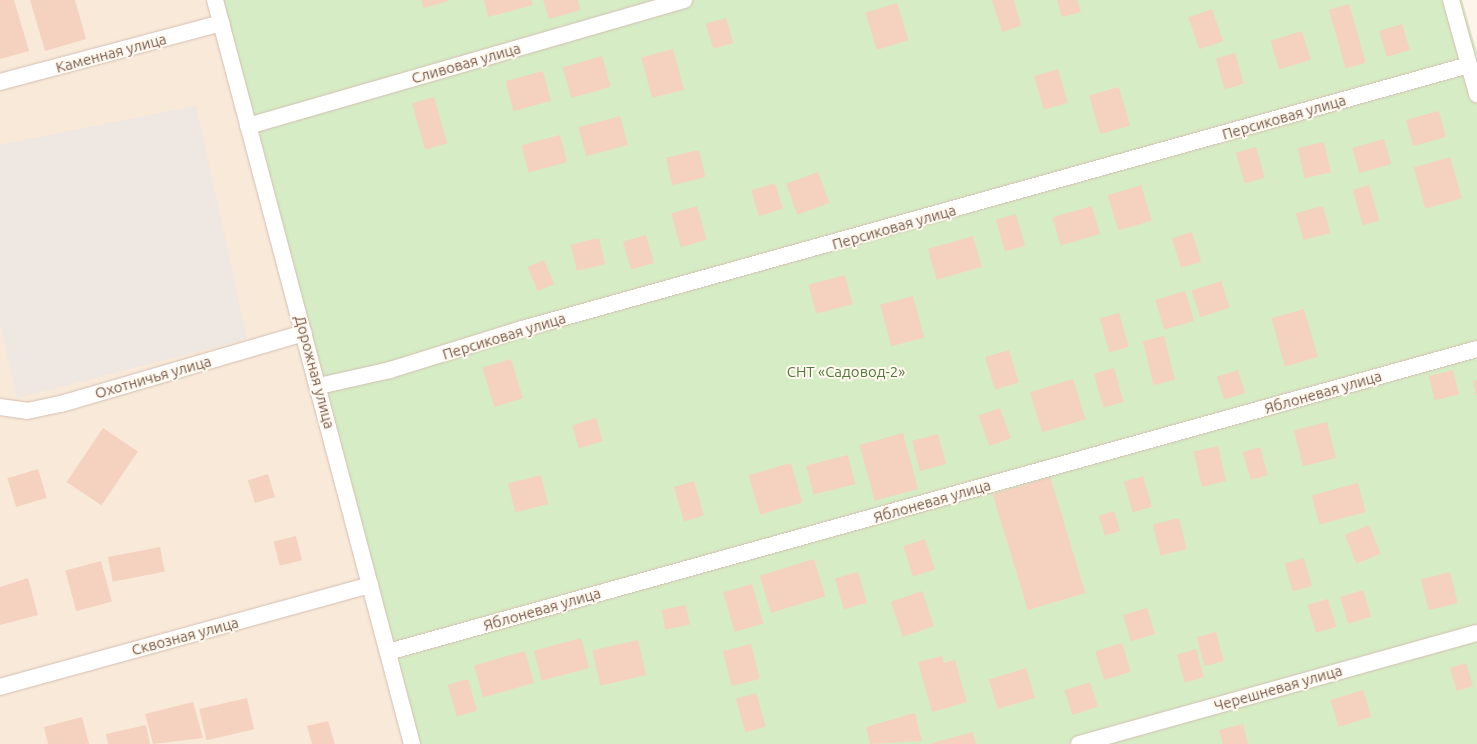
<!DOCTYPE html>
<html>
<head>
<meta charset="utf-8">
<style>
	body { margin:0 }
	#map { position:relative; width:1477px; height:744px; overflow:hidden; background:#fdf5e9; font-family:Ubuntu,sans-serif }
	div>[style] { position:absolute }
	.residential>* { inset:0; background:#f8e9d9 }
	.industrial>* { inset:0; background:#eee7e2 }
	.green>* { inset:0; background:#d6ecc5 }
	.building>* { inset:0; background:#f4d2bf; transform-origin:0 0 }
	.roads { filter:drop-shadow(0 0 1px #d3beb0) drop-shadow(0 0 1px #d3beb0) }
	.minor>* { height:16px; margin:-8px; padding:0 8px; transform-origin:8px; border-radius:8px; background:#fff }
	span { translate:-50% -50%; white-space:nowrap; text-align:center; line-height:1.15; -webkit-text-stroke:4px #fff9f0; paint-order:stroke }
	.street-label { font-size:15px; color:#7a5a4a }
	.park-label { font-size:15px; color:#527a3f }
</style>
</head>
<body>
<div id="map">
	<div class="residential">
		<i style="clip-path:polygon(0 0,215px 0,412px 744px,0 744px)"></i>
	</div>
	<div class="industrial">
		<i style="clip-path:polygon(196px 106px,247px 339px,17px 398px,0 323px,0 145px)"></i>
	</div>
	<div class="green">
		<i style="clip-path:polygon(215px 0,1462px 0,1477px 53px,1477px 744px,412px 744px)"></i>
	</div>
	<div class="building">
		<i style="clip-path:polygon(0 0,14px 0,29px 51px,0 59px)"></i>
		<i style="clip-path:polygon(30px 0,75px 0,86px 39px,45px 51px)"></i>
		<i style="clip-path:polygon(421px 0,449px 0,449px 1px,423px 8px)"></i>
		<i style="clip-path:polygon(484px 0,531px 0,533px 5px,488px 17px)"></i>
		<i style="clip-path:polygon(543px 0,578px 0,580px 10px,549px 19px)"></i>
		<i style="clip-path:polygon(992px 0,1014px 0,1021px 26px,1002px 32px)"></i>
		<i style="clip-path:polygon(1057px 0,1077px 0,1081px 12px,1062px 17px)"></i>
		<i style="left:897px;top:3px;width:39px;height:33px;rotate:73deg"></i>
		<i style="left:1349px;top:4px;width:61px;height:21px;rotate:74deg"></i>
		<i style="left:1212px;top:9px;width:34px;height:25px;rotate:71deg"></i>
		<i style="left:726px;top:18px;width:26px;height:21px;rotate:74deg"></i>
		<i style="left:1402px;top:24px;width:27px;height:24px;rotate:73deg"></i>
		<i style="left:1302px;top:31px;width:30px;height:33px;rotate:73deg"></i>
		<i style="left:673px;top:49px;width:42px;height:33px;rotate:75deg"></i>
		<i style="left:1235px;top:53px;width:32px;height:20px;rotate:74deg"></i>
		<i style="left:602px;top:56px;width:32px;height:41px;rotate:74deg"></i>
		<i style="left:1058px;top:69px;width:35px;height:25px;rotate:74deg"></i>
		<i style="left:543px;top:71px;width:31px;height:39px;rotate:75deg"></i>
		<i style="left:1119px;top:87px;width:40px;height:31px;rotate:74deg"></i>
		<i style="left:434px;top:97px;width:48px;height:23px;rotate:74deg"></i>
		<i style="left:1439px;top:111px;width:27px;height:34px;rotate:75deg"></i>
		<i style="left:620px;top:116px;width:30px;height:43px;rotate:75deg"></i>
		<i style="left:560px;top:135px;width:28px;height:40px;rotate:75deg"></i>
		<i style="left:1384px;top:139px;width:26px;height:33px;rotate:74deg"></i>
		<i style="left:1324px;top:142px;width:31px;height:27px;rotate:77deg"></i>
		<i style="left:1256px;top:147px;width:32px;height:21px;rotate:74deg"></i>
		<i style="left:699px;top:150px;width:28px;height:34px;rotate:77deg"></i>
		<i style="left:1450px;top:157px;width:43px;height:38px;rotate:74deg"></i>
		<i style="left:818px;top:172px;width:33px;height:34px;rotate:70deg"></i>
		<i style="left:775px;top:183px;width:27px;height:25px;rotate:73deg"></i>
		<i style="left:1141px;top:185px;width:37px;height:35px;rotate:73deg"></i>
		<i style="left:1369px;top:185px;width:37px;height:17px;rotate:74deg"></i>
		<i style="left:697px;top:206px;width:35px;height:27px;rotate:74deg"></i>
		<i style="left:1092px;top:206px;width:29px;height:41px;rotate:74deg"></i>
		<i style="left:1323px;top:206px;width:28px;height:28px;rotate:75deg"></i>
		<i style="left:1016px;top:214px;width:33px;height:21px;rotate:74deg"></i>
		<i style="left:1192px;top:232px;width:31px;height:21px;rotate:73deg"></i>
		<i style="left:646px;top:235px;width:29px;height:24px;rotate:74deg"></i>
		<i style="left:973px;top:236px;width:32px;height:47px;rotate:74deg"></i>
		<i style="left:599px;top:238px;width:27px;height:29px;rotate:77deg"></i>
		<i style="left:544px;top:260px;width:26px;height:18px;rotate:67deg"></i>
		<i style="left:845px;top:275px;width:30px;height:38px;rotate:75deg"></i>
		<i style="left:1221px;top:281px;width:28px;height:31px;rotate:72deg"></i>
		<i style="left:1185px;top:291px;width:31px;height:31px;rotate:73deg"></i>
		<i style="left:913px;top:296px;width:43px;height:34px;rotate:75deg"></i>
		<i style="left:1304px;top:309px;width:50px;height:34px;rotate:74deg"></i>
		<i style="left:1119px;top:313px;width:35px;height:20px;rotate:74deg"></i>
		<i style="left:1164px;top:336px;width:45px;height:22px;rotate:76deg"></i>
		<i style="left:1009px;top:350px;width:34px;height:25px;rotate:73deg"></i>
		<i style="left:511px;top:359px;width:41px;height:30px;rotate:73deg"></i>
		<i style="left:1114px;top:368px;width:35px;height:21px;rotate:74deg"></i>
		<i style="left:1238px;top:370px;width:24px;height:22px;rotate:73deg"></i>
		<i style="left:1453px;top:370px;width:25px;height:25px;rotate:76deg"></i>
		<i style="left:1073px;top:379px;width:42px;height:45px;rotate:73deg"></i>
		<i style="clip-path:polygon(1477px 380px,1477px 395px,1476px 395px,1473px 381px)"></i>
		<i style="left:1000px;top:408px;width:32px;height:23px;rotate:70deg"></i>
		<i style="left:596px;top:418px;width:24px;height:25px;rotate:73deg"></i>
		<i style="left:1327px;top:422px;width:37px;height:34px;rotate:76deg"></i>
		<i style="left:103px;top:428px;width:42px;height:65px;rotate:34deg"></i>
		<i style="left:903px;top:433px;width:58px;height:45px;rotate:75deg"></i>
		<i style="left:938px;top:434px;width:31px;height:27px;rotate:75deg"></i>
		<i style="left:1218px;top:446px;width:36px;height:25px;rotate:77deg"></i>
		<i style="left:1260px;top:447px;width:29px;height:18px;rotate:74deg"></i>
		<i style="left:848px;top:455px;width:30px;height:43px;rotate:76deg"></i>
		<i style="left:791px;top:463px;width:41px;height:44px;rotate:74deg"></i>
		<i style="left:38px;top:469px;width:30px;height:32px;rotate:73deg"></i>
		<i style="left:268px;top:474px;width:24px;height:21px;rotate:73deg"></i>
		<i style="left:541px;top:475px;width:30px;height:34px;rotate:76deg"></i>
		<i style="left:1143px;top:476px;width:32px;height:20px;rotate:74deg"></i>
		<i style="left:1050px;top:477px;width:121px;height:60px;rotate:73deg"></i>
		<i style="left:694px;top:481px;width:36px;height:21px;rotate:74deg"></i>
		<i style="left:1358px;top:483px;width:30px;height:48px;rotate:75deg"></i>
		<i style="left:1114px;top:511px;width:21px;height:16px;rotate:73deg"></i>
		<i style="left:1179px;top:518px;width:32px;height:27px;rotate:76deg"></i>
		<i style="left:1369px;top:525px;width:31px;height:26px;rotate:68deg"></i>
		<i style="left:296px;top:536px;width:25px;height:23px;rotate:76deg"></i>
		<i style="left:925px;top:539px;width:32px;height:23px;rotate:72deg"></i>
		<i style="left:160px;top:547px;width:25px;height:53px;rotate:79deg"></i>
		<i style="left:1304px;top:558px;width:29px;height:20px;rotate:74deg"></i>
		<i style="left:814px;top:559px;width:39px;height:57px;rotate:73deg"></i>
		<i style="left:101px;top:561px;width:42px;height:37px;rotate:75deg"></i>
		<i style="left:858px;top:572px;width:32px;height:24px;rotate:74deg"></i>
		<i style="left:1450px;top:572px;width:32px;height:30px;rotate:76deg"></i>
		<i style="clip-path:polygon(28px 578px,38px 615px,0 625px,0 587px)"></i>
		<i style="left:752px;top:584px;width:41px;height:30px;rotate:74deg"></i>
		<i style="left:1363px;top:590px;width:28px;height:24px;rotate:73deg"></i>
		<i style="left:922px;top:591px;width:37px;height:33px;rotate:71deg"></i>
		<i style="left:1328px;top:599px;width:29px;height:21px;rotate:74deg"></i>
		<i style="left:686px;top:605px;width:20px;height:25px;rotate:79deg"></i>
		<i style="left:1147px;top:608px;width:27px;height:25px;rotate:73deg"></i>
		<i style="left:1216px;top:632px;width:30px;height:20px;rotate:75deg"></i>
		<i style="left:581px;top:638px;width:31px;height:49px;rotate:75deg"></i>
		<i style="left:638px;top:640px;width:36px;height:47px;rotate:77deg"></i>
		<i style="left:1122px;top:643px;width:30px;height:28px;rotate:73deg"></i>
		<i style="left:751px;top:644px;width:36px;height:29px;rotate:76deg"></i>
		<i style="left:1196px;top:649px;width:29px;height:20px;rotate:74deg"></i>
		<i style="left:525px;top:651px;width:33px;height:53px;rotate:74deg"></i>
		<i style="clip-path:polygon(942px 656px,944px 663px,955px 660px,967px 702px,932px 712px,918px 662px)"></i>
		<i style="left:1466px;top:663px;width:24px;height:17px;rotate:73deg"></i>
		<i style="left:1026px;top:668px;width:31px;height:39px;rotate:73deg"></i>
		<i style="left:468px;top:679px;width:33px;height:21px;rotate:74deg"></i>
		<i style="left:1090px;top:682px;width:26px;height:27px;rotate:72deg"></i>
		<i style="left:1363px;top:690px;width:28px;height:34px;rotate:73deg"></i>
		<i style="left:756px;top:693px;width:35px;height:21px;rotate:74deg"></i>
		<i style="left:247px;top:698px;width:32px;height:49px;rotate:77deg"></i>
		<i style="clip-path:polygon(193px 702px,203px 738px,153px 744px,145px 714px)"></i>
		<i style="clip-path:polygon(915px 713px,922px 741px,870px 744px,866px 727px)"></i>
		<i style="clip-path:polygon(82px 717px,89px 744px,48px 744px,44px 727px)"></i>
		<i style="clip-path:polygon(328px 721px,335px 744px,312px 744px,307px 726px)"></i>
		<i style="clip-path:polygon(1243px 724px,1248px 744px,1223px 744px,1219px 730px)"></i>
		<i style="clip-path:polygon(146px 725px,150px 744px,108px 744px,106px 734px)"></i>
		<i style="clip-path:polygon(973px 732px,976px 744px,932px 744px,932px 743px)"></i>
	</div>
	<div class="roads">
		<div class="minor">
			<i style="left:215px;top:0;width:770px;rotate:75.17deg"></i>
			<i style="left:1451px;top:0;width:98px;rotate:74.5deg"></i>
			<i style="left:0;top:82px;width:229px;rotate:-14.9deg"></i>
			<i style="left:248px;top:126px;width:454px;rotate:-16.1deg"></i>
			<i style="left:319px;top:386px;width:73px;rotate:-12.7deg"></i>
			<i style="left:390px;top:370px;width:138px;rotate:-17.3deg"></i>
			<i style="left:522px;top:329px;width:983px;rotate:-15.58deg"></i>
			<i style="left:0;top:407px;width:27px;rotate:8deg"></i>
			<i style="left:27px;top:411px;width:35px;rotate:-12deg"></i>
			<i style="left:61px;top:404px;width:253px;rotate:-16.3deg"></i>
			<i style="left:388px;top:652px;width:1130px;rotate:-15.55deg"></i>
			<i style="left:0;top:687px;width:384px;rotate:-15.4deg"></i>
			<i style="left:1079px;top:744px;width:413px;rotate:-15.6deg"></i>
		</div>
	</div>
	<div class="street-label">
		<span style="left:111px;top:53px;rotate:-15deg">Каменная улица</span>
		<span style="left:466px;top:63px;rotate:-16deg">Сливовая улица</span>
		<span style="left:1284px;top:117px;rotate:-16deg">Персиковая улица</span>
		<span style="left:894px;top:227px;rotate:-16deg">Персиковая улица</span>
		<span style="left:504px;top:336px;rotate:-17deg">Персиковая улица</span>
		<span style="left:315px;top:372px;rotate:75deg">Дорожная улица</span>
		<span style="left:153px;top:377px;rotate:-16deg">Охотничья улица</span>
		<span style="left:1323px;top:392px;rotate:-16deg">Яблоневая улица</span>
		<span style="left:932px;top:501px;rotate:-16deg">Яблоневая улица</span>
		<span style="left:542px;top:609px;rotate:-16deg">Яблоневая улица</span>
		<span style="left:185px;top:636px;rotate:-15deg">Сквозная улица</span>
		<span style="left:1278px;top:688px;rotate:-16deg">Черешневая улица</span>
	</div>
	<div class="park-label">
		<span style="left:846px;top:372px">СНТ «Садовод-2»</span>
	</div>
</div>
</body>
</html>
